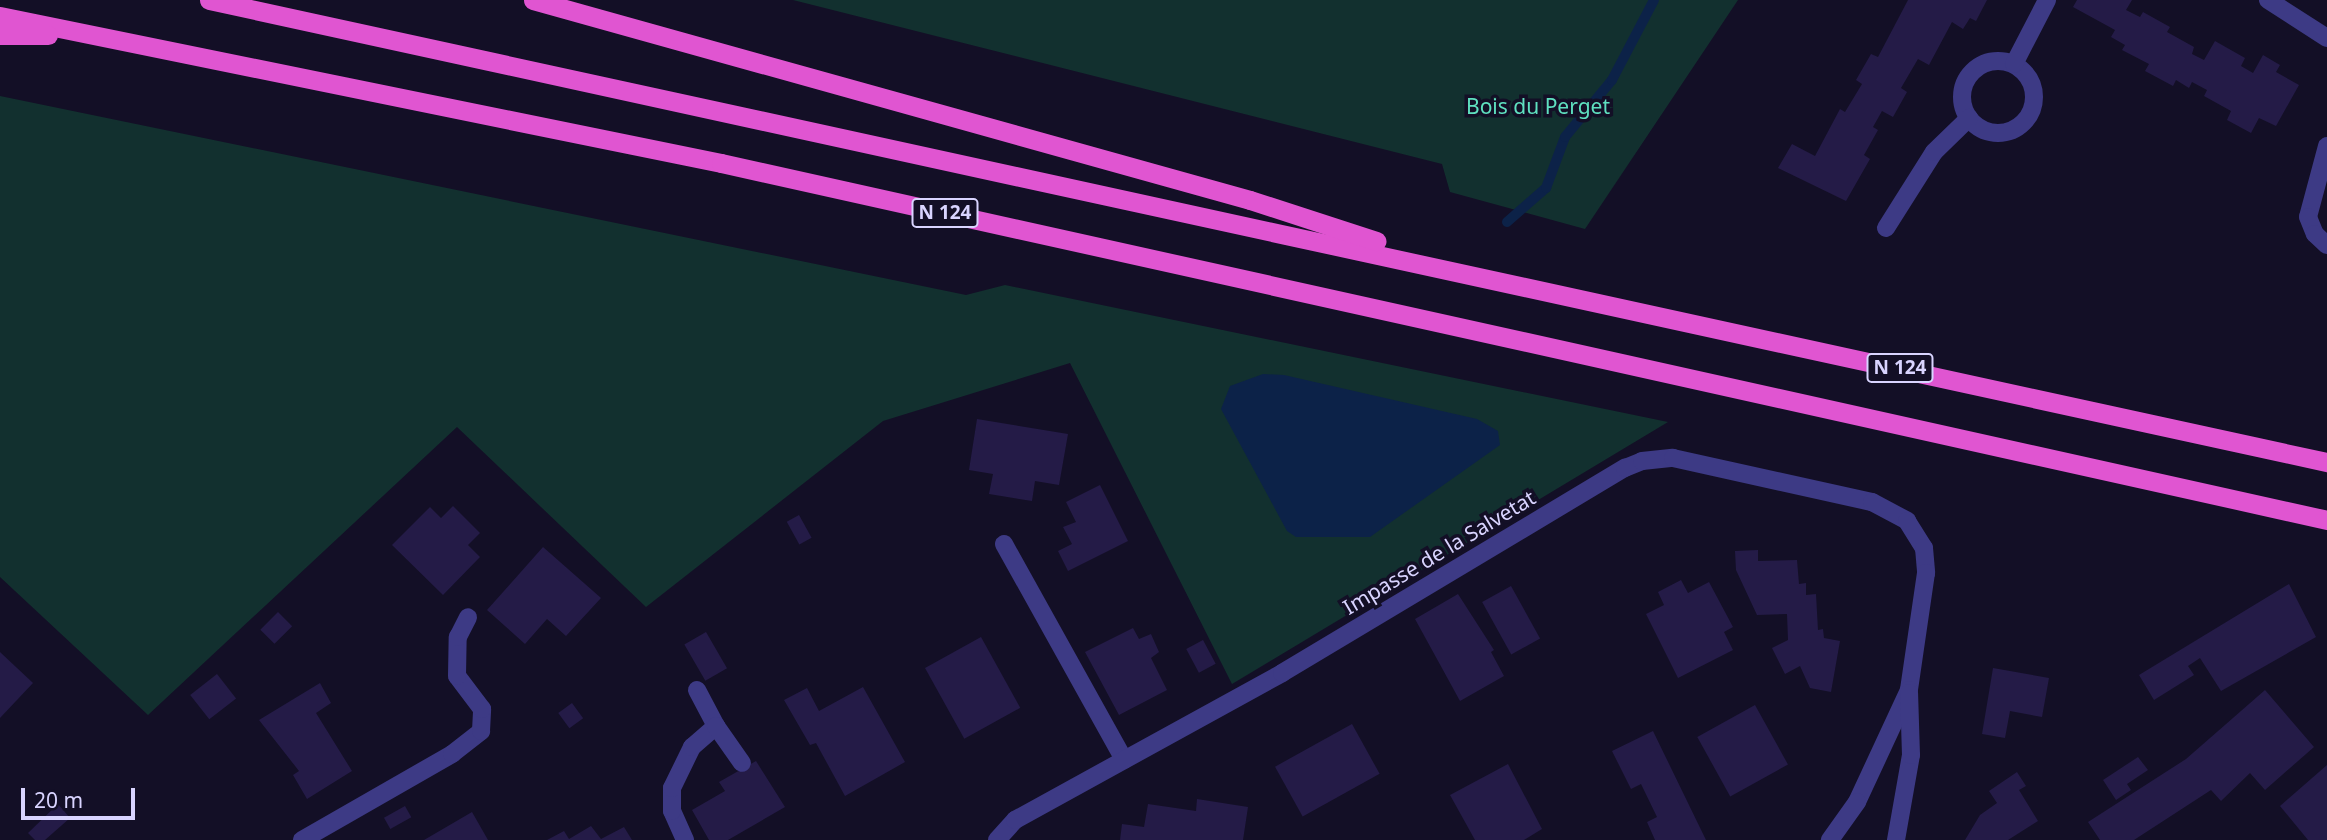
<!DOCTYPE html>
<html>
<head>
<meta charset="utf-8">
<style>
	body { margin:0 }
	#map { position:relative; width:2327px; height:840px; overflow:hidden; background:#130f26; font-family:"Noto Sans",sans-serif }
	div>[style] { position:absolute }
	.green>* { inset:0; background:#12302f }
	.water>* { inset:0; background:#0c2248 }
	.stream>* { height:10px; margin:-5px; padding:0 5px; transform-origin:5px; border-radius:5px; background:#0c2248 }
	.building>* { inset:0; background:#241b47; transform-origin:0 0 }
	.minor>* { height:18px; margin:-9px; padding:0 9px; transform-origin:9px; border-radius:9px; background:#3d3a85 }
	.minor>.ring { margin:-9px; padding:0; box-sizing:content-box; background:none; border:18px solid #3d3a85; border-radius:50% }
	.trunk>* { height:19px; margin:-9.5px; padding:0 9.5px; transform-origin:9.5px; border-radius:9.5px; background:#e055d1 }
	span { translate:-50% -50%; white-space:nowrap; text-align:center; line-height:1.15; -webkit-text-stroke:7px #130f26; paint-order:stroke }
	.shield-label span { padding:2px 5px; background:#130f26; border:2px solid; border-radius:5px; -webkit-text-stroke-width:0 }
	.shield-label { font-size:19px; color:#d9d4ff; font-weight:700 }
	.park-label { font-size:21px; color:#5fe0c0 }
	.street-label { font-size:21px; color:#d9d4ff }
	.scale { position:absolute; left:21px; top:788px; width:114px; height:32px; box-sizing:border-box; border:4px solid #d9d4ff; border-top:0; padding-left:9px; font-size:21px; line-height:24px; white-space:nowrap; color:#d9d4ff; -webkit-text-stroke:5px #130f26; paint-order:stroke }
</style>
</head>
<body>
<div id="map">
	<div class="green">
		<i style="clip-path:polygon(793px 0,1738px 0,1585px 229px,1450px 192px,1442px 164px)"></i>
		<i style="clip-path:polygon(0 96px,966px 295px,1005px 285px,1668px 422px,1232px 684px,1070px 363px,883px 421px,646px 607px,457px 427px,148px 715px,0 577px)"></i>
	</div>
	<div class="water">
		<i style="clip-path:polygon(1263px 374px,1284px 375px,1477px 419px,1498px 431px,1500px 445px,1370px 537px,1296px 537px,1287px 531px,1221px 409px,1230px 386px)"></i>
	</div>
	<div class="stream">
		<i style="left:1507px;top:222px;width:52px;rotate:-41.1deg"></i>
		<i style="left:1546px;top:188px;width:54px;rotate:-69.6deg"></i>
		<i style="left:1565px;top:137px;width:74px;rotate:-50.5deg"></i>
		<i style="left:1612px;top:80px;width:90px;rotate:-62.3deg"></i>
	</div>
	<div class="building">
		<i style="clip-path:polygon(1908px 0,1987px 0,1976px 21px,1970px 18px,1963px 29px,1952px 22px,1929px 65px,1918px 59px,1901px 88px,1907px 92px,1893px 117px,1882px 111px,1873px 127px,1878px 130px,1864px 155px,1870px 159px,1846px 201px,1778px 168px,1792px 144px,1815px 156px,1840px 109px,1845px 112px,1862px 84px,1856px 80px,1871px 54px,1878px 57px)"></i>
		<i style="clip-path:polygon(2077px 0,2132px 0,2126px 10px,2140px 17px,2143px 12px,2170px 27px,2167px 32px,2194px 47px,2192px 54px,2204px 60px,2215px 41px,2245px 58px,2241px 66px,2253px 73px,2263px 55px,2280px 65px,2276px 72px,2299px 85px,2276px 126px,2259px 118px,2251px 133px,2227px 120px,2231px 111px,2204px 96px,2207px 90px,2192px 82px,2189px 88px,2176px 80px,2173px 86px,2145px 71px,2149px 64px,2122px 50px,2125px 45px,2111px 37px,2115px 30px,2073px 7px)"></i>
		<i style="clip-path:polygon(977px 419px,1068px 434px,1059px 485px,1035px 481px,1032px 501px,989px 494px,993px 474px,969px 470px)"></i>
		<i style="clip-path:polygon(1100px 485px,1128px 541px,1068px 571px,1058px 551px,1072px 544px,1063px 527px,1076px 522px,1066px 502px)"></i>
		<i style="clip-path:polygon(453px 506px,480px 533px,468px 545px,480px 557px,443px 595px,392px 545px,430px 507px,441px 518px)"></i>
		<i style="left:799px;top:515px;width:26px;height:14px;rotate:61deg"></i>
		<i style="clip-path:polygon(543px 547px,601px 598px,566px 636px,547px 619px,525px 644px,487px 610px)"></i>
		<i style="clip-path:polygon(1758px 550px,1758px 561px,1797px 560px,1799px 584px,1806px 583px,1806px 595px,1816px 594px,1818px 630px,1823px 629px,1824px 638px,1840px 641px,1831px 692px,1810px 688px,1800px 666px,1785px 674px,1772px 648px,1788px 640px,1787px 614px,1757px 615px,1736px 570px,1735px 551px)"></i>
		<i style="clip-path:polygon(1681px 580px,1688px 593px,1709px 582px,1733px 627px,1724px 632px,1733px 650px,1678px 678px,1646px 614px,1664px 605px,1658px 592px)"></i>
		<i style="clip-path:polygon(2289px 584px,2316px 637px,2221px 691px,2200px 658px,2188px 666px,2194px 675px,2154px 700px,2139px 675px)"></i>
		<i style="left:1511px;top:586px;width:60px;height:33px;rotate:61deg"></i>
		<i style="clip-path:polygon(1458px 594px,1494px 650px,1491px 652px,1504px 676px,1460px 701px,1415px 619px)"></i>
		<i style="left:278px;top:612px;width:20px;height:25px;rotate:45deg"></i>
		<i style="clip-path:polygon(1133px 628px,1139px 639px,1151px 634px,1159px 652px,1151px 658px,1167px 690px,1119px 715px,1085px 652px)"></i>
		<i style="left:706px;top:632px;width:42px;height:25px;rotate:60deg"></i>
		<i style="left:981px;top:637px;width:81px;height:64px;rotate:61deg"></i>
		<i style="left:1203px;top:640px;width:27px;height:19px;rotate:62deg"></i>
		<i style="clip-path:polygon(0 652px,33px 683px,0 718px)"></i>
		<i style="clip-path:polygon(1993px 668px,2049px 678px,2042px 717px,2010px 711px,2005px 738px,1982px 734px)"></i>
		<i style="left:217px;top:674px;width:31px;height:34px;rotate:52deg"></i>
		<i style="clip-path:polygon(320px 683px,331px 703px,316px 713px,352px 771px,307px 799px,293px 775px,299px 771px,259px 720px)"></i>
		<i style="clip-path:polygon(863px 687px,905px 762px,845px 796px,816px 743px,810px 745px,784px 700px,807px 688px,819px 711px)"></i>
		<i style="clip-path:polygon(2265px 690px,2314px 747px,2265px 790px,2250px 773px,2221px 801px,2211px 790px,2134px 840px,2100px 840px,2088px 822px,2186px 759px)"></i>
		<i style="left:572px;top:703px;width:19px;height:17px;rotate:54deg"></i>
		<i style="left:1755px;top:705px;width:68px;height:66px;rotate:61deg"></i>
		<i style="left:1352px;top:724px;width:57px;height:88px;rotate:61deg"></i>
		<i style="clip-path:polygon(1653px 731px,1706px 840px,1655px 840px,1647px 822px,1657px 817px,1641px 784px,1631px 789px,1612px 751px)"></i>
		<i style="clip-path:polygon(2138px 757px,2148px 770px,2127px 784px,2131px 790px,2116px 800px,2103px 780px)"></i>
		<i style="clip-path:polygon(756px 761px,785px 807px,728px 840px,709px 840px,692px 810px,725px 791px,719px 782px)"></i>
		<i style="clip-path:polygon(1508px 764px,1542px 829px,1524px 840px,1475px 840px,1450px 795px)"></i>
		<i style="clip-path:polygon(2327px 765px,2327px 840px,2308px 840px,2280px 806px)"></i>
		<i style="clip-path:polygon(2017px 772px,2026px 786px,2019px 790px,2038px 821px,2008px 840px,1965px 840px,1980px 815px,1997px 803px,1989px 791px)"></i>
		<i style="clip-path:polygon(1197px 799px,1248px 807px,1243px 840px,1120px 840px,1122px 824px,1144px 827px,1148px 804px,1196px 811px)"></i>
		<i style="clip-path:polygon(58px 804px,70px 818px,45px 840px,35px 840px,28px 833px)"></i>
		<i style="left:405px;top:806px;width:13px;height:24px;rotate:61deg"></i>
		<i style="clip-path:polygon(472px 812px,488px 840px,424px 840px)"></i>
		<i style="clip-path:polygon(591px 826px,601px 839px,624px 827px,632px 840px,547px 840px,564px 831px,569px 839px)"></i>
	</div>
	<div class="minor">
		<i style="left:2268px;top:0;width:70px;rotate:32.8deg"></i>
		<i class="ring" style="left:1962px;top:61px;width:54px;height:54px"></i>
		<i style="left:2014px;top:64px;width:72px;rotate:-62.7deg"></i>
		<i style="left:2327px;top:146px;width:73px;rotate:105deg"></i>
		<i style="left:2308px;top:217px;width:18px;rotate:68deg"></i>
		<i style="left:2315px;top:234px;width:16px;rotate:43deg"></i>
		<i style="left:1886px;top:228px;width:90px;rotate:-57.7deg"></i>
		<i style="left:1934px;top:152px;width:49px;rotate:-44.2deg"></i>
		<i style="left:1004px;top:544px;width:247px;rotate:60.9deg"></i>
		<i style="left:697px;top:690px;width:41px;rotate:62.2deg"></i>
		<i style="left:302px;top:840px;width:173px;rotate:-29.8deg"></i>
		<i style="left:452px;top:754px;width:37px;rotate:-38deg"></i>
		<i style="left:481px;top:731px;width:22px;rotate:-87deg"></i>
		<i style="left:482px;top:709px;width:41px;rotate:-127.1deg"></i>
		<i style="left:457px;top:676px;width:39px;rotate:-89deg"></i>
		<i style="left:458px;top:637px;width:22px;rotate:-63deg"></i>
		<i style="left:685px;top:840px;width:32px;rotate:-114deg"></i>
		<i style="left:672px;top:811px;width:23px;rotate:-90deg"></i>
		<i style="left:672px;top:788px;width:46px;rotate:-64deg"></i>
		<i style="left:692px;top:747px;width:32px;rotate:-41deg"></i>
		<i style="left:716px;top:726px;width:45px;rotate:54.9deg"></i>
		<i style="left:997px;top:840px;width:27px;rotate:-48deg"></i>
		<i style="left:1015px;top:820px;width:305px;rotate:-28.8deg"></i>
		<i style="left:1282px;top:673px;width:400px;rotate:-30.9deg"></i>
		<i style="left:1625px;top:468px;width:18px;rotate:-22deg"></i>
		<i style="left:1642px;top:461px;width:31px;rotate:-6deg"></i>
		<i style="left:1673px;top:458px;width:204px;rotate:12.5deg"></i>
		<i style="left:1872px;top:502px;width:40px;rotate:28deg"></i>
		<i style="left:1907px;top:521px;width:32px;rotate:58deg"></i>
		<i style="left:1924px;top:548px;width:25px;rotate:85deg"></i>
		<i style="left:1926px;top:573px;width:118px;rotate:98.3deg"></i>
		<i style="left:1909px;top:690px;width:123px;rotate:114.9deg"></i>
		<i style="left:1857px;top:802px;width:47px;rotate:125.4deg"></i>
		<i style="left:1896px;top:840px;width:86px;rotate:-80deg"></i>
		<i style="left:1911px;top:755px;width:62px;rotate:-91.8deg"></i>
	</div>
	<div class="trunk">
		<i style="left:209px;top:0;width:2168px;rotate:12.31deg"></i>
		<i style="left:533px;top:0;width:744px;rotate:15.59deg"></i>
		<i style="left:1250px;top:200px;width:133px;rotate:18deg"></i>
		<i style="left:0;top:16px;width:736px;rotate:11.52deg"></i>
		<i style="left:721px;top:163px;width:1645px;rotate:12.53deg"></i>
		<i style="left:0;top:35px;width:48px"></i>
	</div>
	<div class="shield-label">
		<span style="left:945px;top:213px">N 124</span>
		<span style="left:1900px;top:368px">N 124</span>
	</div>
	<div class="park-label">
		<span style="left:1538px;top:106px">Bois du Perget</span>
	</div>
	<div class="street-label">
		<span style="left:1439px;top:552px;rotate:-31deg">Impasse de la Salvetat</span>
	</div>
	<div class="scale">20 m</div>
</div>
</body>
</html>
